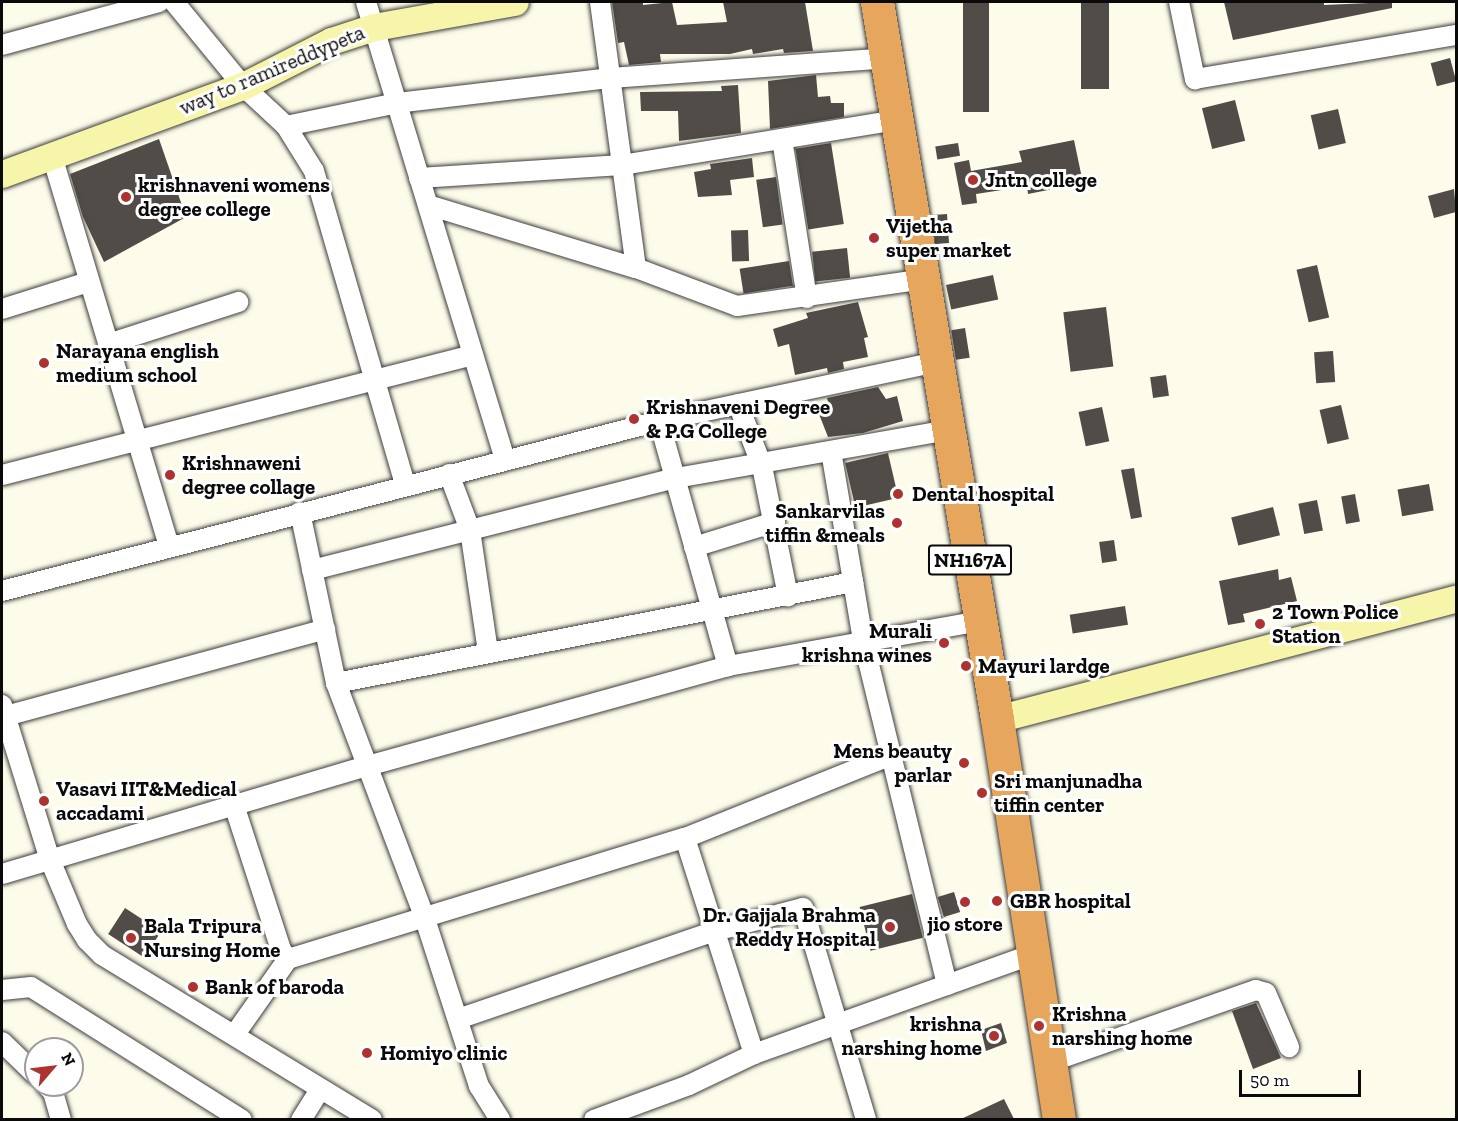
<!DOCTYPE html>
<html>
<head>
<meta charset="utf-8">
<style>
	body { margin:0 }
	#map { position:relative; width:1458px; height:1121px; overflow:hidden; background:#fdfbe9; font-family:"Zilla Slab",serif }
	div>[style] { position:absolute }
	.building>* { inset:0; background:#514c47; transform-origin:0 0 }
	.roads { filter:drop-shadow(0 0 2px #3d3d3d) drop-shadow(0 0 2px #3d3d3d) }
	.street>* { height:20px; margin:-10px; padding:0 10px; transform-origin:10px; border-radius:10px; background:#fff }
	.secondary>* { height:27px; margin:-13.5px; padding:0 13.5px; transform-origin:13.5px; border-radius:13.5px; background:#f7f5a9 }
	.highway>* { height:33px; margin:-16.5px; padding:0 16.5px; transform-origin:16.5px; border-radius:16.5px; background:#e7a65d }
	.dots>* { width:16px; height:16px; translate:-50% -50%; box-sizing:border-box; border:3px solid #fff; border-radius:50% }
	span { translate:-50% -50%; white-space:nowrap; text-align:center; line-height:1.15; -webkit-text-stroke:6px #fff; paint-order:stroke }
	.shield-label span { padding:2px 4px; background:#fff; border:2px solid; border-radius:4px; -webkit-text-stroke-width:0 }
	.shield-label { font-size:20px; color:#0a0a0a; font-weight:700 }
	.street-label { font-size:21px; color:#0a0a0a }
	.poi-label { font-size:21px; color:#0a0a0a; font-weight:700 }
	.left { translate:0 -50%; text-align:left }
	.right { translate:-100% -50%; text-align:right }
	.frame { position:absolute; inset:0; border:3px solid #0a0a0a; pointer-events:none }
	.north { position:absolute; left:24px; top:1037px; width:60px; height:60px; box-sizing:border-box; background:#fff; border:2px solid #9d9d9d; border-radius:50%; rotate:62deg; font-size:16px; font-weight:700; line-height:24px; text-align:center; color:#0a0a0a }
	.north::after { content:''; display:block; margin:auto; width:21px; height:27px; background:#ac3330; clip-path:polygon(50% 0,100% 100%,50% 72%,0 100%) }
	.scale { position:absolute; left:1239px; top:1070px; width:122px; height:27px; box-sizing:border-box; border:3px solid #0a0a0a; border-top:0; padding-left:8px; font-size:18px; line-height:21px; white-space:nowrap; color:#0a0a0a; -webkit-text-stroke:4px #fff; paint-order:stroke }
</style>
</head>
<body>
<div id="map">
	<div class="building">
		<i style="clip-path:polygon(612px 2px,643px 2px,643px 5px,672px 2px,677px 25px,727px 22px,723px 2px,805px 2px,813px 51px,784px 53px,783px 49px,753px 54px,752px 49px,730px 54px,660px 54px,661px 62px,629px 65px,624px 42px,618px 43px)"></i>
		<i style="left:963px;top:2px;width:26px;height:110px"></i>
		<i style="left:1081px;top:2px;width:28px;height:87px"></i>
		<i style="clip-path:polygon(1224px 2px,1324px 2px,1324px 5px,1392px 2px,1392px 8px,1233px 40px)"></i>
		<i style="left:1450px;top:58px;width:24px;height:20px;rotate:75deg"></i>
		<i style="clip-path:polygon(816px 75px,818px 97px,830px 96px,831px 103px,844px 103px,844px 117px,770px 129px,768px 81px)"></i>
		<i style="clip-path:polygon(738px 85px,741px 133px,679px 141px,678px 111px,641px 111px,640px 92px,722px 91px,721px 86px)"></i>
		<i style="left:1235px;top:100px;width:42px;height:34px;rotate:76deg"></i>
		<i style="left:1338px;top:109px;width:35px;height:28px;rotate:77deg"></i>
		<i style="clip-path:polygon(159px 139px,186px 217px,104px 262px,83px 217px,70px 174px)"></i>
		<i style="clip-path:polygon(1074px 140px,1083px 183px,1028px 194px,1027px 186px,976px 194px,977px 203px,962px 205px,954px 163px,969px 160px,971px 171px,1022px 162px,1019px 151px)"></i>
		<i style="left:831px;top:143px;width:82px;height:36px;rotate:81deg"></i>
		<i style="left:958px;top:143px;width:13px;height:23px;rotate:81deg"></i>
		<i style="clip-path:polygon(752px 158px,754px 177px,730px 180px,732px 195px,698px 197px,694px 172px,711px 169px,710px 164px)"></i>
		<i style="left:776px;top:177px;width:48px;height:20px;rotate:82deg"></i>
		<i style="clip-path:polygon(1454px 189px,1456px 212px,1434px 218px,1428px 196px)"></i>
		<i style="left:947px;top:214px;width:29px;height:14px;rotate:86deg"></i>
		<i style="left:748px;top:230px;width:31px;height:17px;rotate:88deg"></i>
		<i style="left:847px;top:248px;width:30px;height:35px;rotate:84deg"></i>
		<i style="left:789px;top:261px;width:25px;height:50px;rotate:81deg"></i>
		<i style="left:1317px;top:265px;width:54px;height:21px;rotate:77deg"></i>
		<i style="left:993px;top:275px;width:25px;height:48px;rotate:78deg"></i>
		<i style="clip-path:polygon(858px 302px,868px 337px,864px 338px,868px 357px,843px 362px,844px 369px,828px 373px,827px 368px,795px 375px,789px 344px,778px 347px,773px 329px,808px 318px,806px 313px)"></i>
		<i style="left:1106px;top:307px;width:60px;height:43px;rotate:83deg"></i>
		<i style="left:965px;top:328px;width:30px;height:14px;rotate:81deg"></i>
		<i style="left:1333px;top:351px;width:31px;height:19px;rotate:86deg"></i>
		<i style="left:1166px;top:375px;width:21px;height:16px;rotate:82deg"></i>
		<i style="clip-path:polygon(878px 387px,886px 399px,897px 396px,903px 421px,863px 433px,828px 437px,815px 404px,828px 402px,827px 398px)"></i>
		<i style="left:1341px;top:405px;width:35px;height:22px;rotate:77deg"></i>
		<i style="left:1102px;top:407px;width:35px;height:24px;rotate:78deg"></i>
		<i style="left:888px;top:453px;width:46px;height:44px;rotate:77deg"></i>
		<i style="clip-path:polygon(1134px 468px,1142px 517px,1131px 519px,1121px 470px)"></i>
		<i style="left:1429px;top:484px;width:27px;height:32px;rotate:80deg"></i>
		<i style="left:1355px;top:494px;width:28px;height:14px;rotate:80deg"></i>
		<i style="left:1317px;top:500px;width:31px;height:19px;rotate:79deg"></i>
		<i style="left:1273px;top:507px;width:29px;height:43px;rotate:76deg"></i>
		<i style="left:1114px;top:540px;width:21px;height:15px;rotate:82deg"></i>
		<i style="clip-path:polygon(1278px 569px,1279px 580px,1291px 577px,1297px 601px,1243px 614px,1245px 622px,1228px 625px,1219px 581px)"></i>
		<i style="left:1125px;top:606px;width:19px;height:56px;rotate:81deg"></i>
		<i style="left:954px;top:892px;width:21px;height:17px;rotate:73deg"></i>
		<i style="left:912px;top:894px;width:45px;height:54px;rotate:76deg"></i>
		<i style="left:125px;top:908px;width:43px;height:31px;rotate:33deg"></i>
		<i style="clip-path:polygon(1256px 1003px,1281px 1058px,1253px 1069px,1232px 1011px)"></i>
		<i style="clip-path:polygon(1001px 1023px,1007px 1043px,986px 1051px,981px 1030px)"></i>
		<i style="clip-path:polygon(1004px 1099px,1014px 1119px,961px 1119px)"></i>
	</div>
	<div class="roads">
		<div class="street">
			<i style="left:174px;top:2px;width:109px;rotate:50.6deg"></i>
			<i style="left:243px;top:86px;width:59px;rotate:42.9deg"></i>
			<i style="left:286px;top:126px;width:53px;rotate:58.1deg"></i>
			<i style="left:314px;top:171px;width:326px;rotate:73.8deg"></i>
			<i style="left:366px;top:2px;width:479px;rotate:73.1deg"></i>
			<i style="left:600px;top:2px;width:268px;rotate:82.3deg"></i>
			<i style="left:1179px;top:2px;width:79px;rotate:78.3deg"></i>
			<i style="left:1195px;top:79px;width:265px;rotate:-9.6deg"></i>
			<i style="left:2px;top:45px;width:163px;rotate:-15.3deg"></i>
			<i style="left:286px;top:126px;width:113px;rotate:-11.7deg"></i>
			<i style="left:397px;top:103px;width:214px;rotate:-6.7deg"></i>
			<i style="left:610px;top:78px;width:278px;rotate:-4.1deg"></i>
			<i style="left:782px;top:139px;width:161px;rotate:81.1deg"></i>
			<i style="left:52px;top:156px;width:408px;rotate:73.3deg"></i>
			<i style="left:419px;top:178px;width:203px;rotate:-3.7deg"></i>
			<i style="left:622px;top:165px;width:280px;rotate:-9.3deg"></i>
			<i style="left:428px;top:205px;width:217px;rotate:16.9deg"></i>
			<i style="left:636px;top:268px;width:108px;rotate:20.6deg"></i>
			<i style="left:737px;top:306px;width:189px;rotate:-8.2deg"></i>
			<i style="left:2px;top:309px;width:90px;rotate:-17.4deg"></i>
			<i style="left:108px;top:344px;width:137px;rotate:-17.9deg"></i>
			<i style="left:738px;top:404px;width:66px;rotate:68.8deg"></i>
			<i style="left:762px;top:466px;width:133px;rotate:78.7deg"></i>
			<i style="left:659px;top:421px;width:255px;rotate:74.3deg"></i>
			<i style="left:831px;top:451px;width:192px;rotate:80.4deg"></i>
			<i style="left:863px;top:640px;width:355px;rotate:76.3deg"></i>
			<i style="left:449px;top:474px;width:60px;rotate:69.4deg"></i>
			<i style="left:470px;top:530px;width:123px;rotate:81.6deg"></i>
			<i style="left:2px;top:475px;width:486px;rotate:-14.3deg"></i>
			<i style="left:300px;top:512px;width:175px;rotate:78.1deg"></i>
			<i style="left:336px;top:683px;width:527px;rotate:-11.05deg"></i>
			<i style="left:694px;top:547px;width:85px;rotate:-17.2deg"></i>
			<i style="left:312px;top:570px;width:375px;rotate:-14.2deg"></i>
			<i style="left:676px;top:478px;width:276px;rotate:-10deg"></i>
			<i style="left:2px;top:591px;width:679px;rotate:-14.51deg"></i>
			<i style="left:659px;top:421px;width:284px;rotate:-12deg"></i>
			<i style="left:336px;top:683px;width:252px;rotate:69.3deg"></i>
			<i style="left:425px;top:919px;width:176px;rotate:72.1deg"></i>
			<i style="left:479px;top:1086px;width:40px;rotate:58deg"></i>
			<i style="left:2px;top:705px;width:162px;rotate:72.8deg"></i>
			<i style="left:50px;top:860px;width:69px;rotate:67.1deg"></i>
			<i style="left:77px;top:924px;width:19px;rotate:58deg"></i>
			<i style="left:87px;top:940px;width:21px;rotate:45deg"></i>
			<i style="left:102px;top:955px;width:316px;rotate:31.4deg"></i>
			<i style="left:2px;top:717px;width:335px;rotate:-15.2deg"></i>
			<i style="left:234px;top:805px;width:152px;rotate:72deg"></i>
			<i style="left:281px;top:950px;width:11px;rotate:52deg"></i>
			<i style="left:685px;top:838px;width:227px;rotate:72.3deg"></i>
			<i style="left:2px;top:874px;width:377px;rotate:-16.5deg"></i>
			<i style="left:364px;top:767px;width:378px;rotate:-15.5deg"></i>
			<i style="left:728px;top:666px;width:257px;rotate:-10.1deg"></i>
			<i style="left:2px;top:990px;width:29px;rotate:-6deg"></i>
			<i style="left:31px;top:987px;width:249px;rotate:32.2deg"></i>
			<i style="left:458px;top:1019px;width:272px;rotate:-18.9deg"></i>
			<i style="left:715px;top:931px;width:91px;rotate:-14.6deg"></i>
			<i style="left:803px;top:908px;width:221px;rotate:73.4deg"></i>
			<i style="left:235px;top:1034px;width:92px;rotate:-54.8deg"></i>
			<i style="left:288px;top:959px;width:415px;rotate:-17deg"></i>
			<i style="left:685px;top:838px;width:220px;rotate:-21.9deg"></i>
			<i style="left:2px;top:1042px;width:47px;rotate:44.1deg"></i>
			<i style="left:1050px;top:1062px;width:218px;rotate:-19.3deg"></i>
			<i style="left:1256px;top:990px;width:10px;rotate:17deg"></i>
			<i style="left:1266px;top:993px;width:59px;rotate:66.9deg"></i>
			<i style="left:46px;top:1085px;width:10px;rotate:45deg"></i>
			<i style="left:53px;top:1092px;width:29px;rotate:74deg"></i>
			<i style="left:301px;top:1120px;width:36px;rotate:-58deg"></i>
			<i style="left:594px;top:1120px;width:101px;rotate:-20.2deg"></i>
			<i style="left:689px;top:1085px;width:72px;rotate:-25.5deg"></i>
			<i style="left:754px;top:1054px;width:297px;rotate:-19.7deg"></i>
		</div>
		<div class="secondary">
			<i style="left:2px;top:174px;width:257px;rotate:-20.1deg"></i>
			<i style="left:243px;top:86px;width:99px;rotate:-27.1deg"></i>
			<i style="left:331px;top:41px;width:45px;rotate:-18deg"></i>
			<i style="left:374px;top:27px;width:143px;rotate:-10.1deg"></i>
			<i style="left:997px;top:719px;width:474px;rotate:-14.7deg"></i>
		</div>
		<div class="highway">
			<i style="left:877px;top:2px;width:727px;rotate:80.5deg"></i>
			<i style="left:997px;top:719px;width:406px;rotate:81.2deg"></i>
		</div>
	</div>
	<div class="dots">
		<i style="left:973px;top:180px;background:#ac3330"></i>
		<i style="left:126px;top:197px;background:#ac3330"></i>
		<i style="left:874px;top:238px;background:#ac3330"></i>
		<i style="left:44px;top:363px;background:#ac3330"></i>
		<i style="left:634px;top:419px;background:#ac3330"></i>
		<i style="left:170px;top:475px;background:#ac3330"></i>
		<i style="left:898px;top:494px;background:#ac3330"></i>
		<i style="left:897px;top:523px;background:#ac3330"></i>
		<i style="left:1260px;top:624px;background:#ac3330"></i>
		<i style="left:944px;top:643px;background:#ac3330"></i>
		<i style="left:966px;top:666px;background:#ac3330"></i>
		<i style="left:964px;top:763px;background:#ac3330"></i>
		<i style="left:982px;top:793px;background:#ac3330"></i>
		<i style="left:44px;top:801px;background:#ac3330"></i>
		<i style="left:997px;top:901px;background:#ac3330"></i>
		<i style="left:965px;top:902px;background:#ac3330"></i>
		<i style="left:890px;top:927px;background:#ac3330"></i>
		<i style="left:131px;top:938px;background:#ac3330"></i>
		<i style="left:193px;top:987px;background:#ac3330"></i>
		<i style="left:1039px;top:1026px;background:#ac3330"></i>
		<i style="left:994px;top:1036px;background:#ac3330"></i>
		<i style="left:367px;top:1053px;background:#ac3330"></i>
	</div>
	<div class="shield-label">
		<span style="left:970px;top:560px">NH167A</span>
	</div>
	<div class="street-label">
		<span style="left:272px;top:70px;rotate:-23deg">way to ramireddypeta</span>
	</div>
	<div class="poi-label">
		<span class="left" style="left:985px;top:180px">Jntn college</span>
		<span class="left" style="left:138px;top:197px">krishnaveni womens<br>degree college</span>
		<span class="left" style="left:886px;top:238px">Vijetha<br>super market</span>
		<span class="left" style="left:56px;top:363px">Narayana english<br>medium school</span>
		<span class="left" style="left:646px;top:419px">Krishnaveni Degree<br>&amp; P.G College</span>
		<span class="left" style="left:182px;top:475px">Krishnaweni<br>degree collage</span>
		<span class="left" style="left:912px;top:494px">Dental hospital</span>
		<span class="right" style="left:885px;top:523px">Sankarvilas<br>tiffin &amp;meals</span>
		<span class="left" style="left:1272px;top:624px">2 Town Police<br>Station</span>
		<span class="right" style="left:932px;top:643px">Murali<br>krishna wines</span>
		<span class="left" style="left:978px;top:666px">Mayuri lardge</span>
		<span class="right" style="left:952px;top:763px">Mens beauty<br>parlar</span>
		<span class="left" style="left:994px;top:793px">Sri manjunadha<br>tiffin center</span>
		<span class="left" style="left:56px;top:801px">Vasavi IIT&amp;Medical<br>accadami</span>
		<span class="left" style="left:1010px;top:901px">GBR hospital</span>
		<span class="right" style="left:876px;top:927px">Dr. Gajjala Brahma<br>Reddy Hospital</span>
		<span style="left:965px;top:924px">jio store</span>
		<span class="left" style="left:144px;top:938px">Bala Tripura<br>Nursing Home</span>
		<span class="left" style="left:205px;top:987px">Bank of baroda</span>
		<span class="left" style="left:1052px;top:1026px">Krishna<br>narshing home</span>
		<span class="right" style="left:982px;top:1036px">krishna<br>narshing home</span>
		<span class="left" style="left:380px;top:1053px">Homiyo clinic</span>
	</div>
	<div class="frame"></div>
	<div class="north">N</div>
	<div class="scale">50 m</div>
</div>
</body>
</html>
